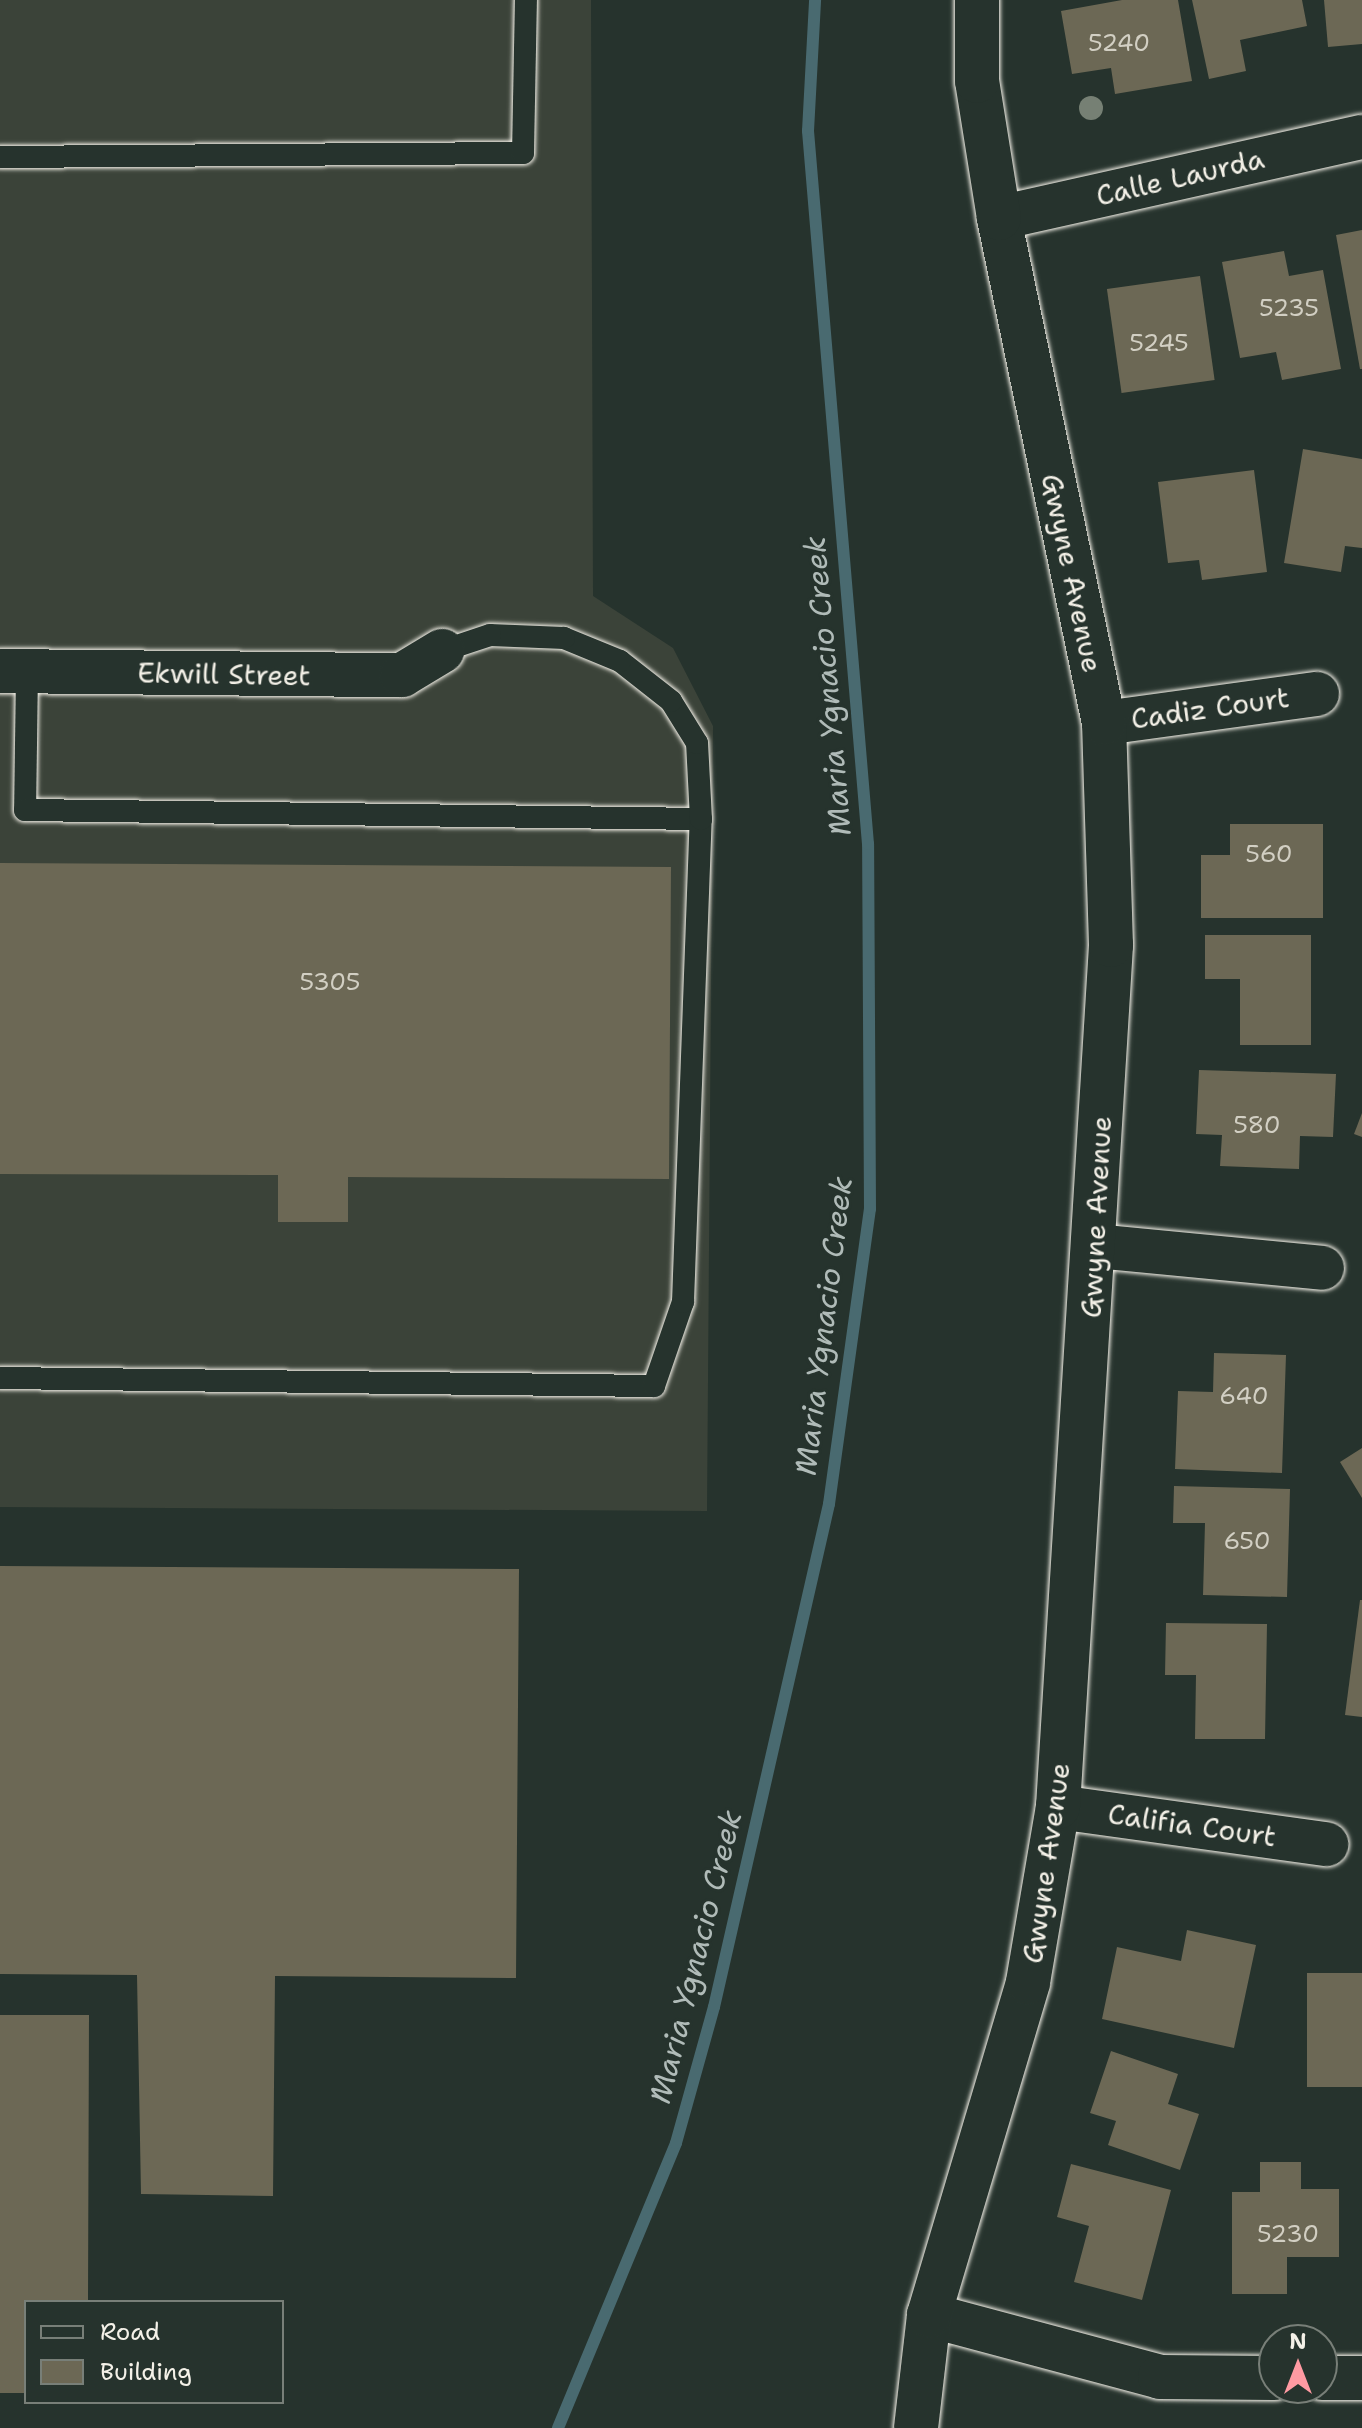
<!DOCTYPE html>
<html>
<head>
<meta charset="utf-8">
<style>
	body { margin:0 }
	#map { position:relative; width:1362px; height:2428px; overflow:hidden; background:#26332d; font-family:"Shantell Sans",sans-serif }
	div>[style] { position:absolute }
	.built>* { inset:0; background:#3b4339 }
	.stream>* { height:12px; margin:-6px; padding:0 6px; transform-origin:6px; border-radius:6px; background:#496a70 }
	.building>* { inset:0; background:#6c6855; transform-origin:0 0 }
	.roads { filter:drop-shadow(0 0 2px #f4f1e8) drop-shadow(0 0 2px #f4f1e8) }
	.lane>* { height:22px; margin:-11px; padding:0 11px; transform-origin:11px; border-radius:11px; background:#26332d }
	.street>* { height:44px; margin:-22px; padding:0 22px; transform-origin:22px; border-radius:22px; background:#26332d }
	.trees>* { width:24px; height:24px; margin:-12px; border-radius:50%; background:#768074 }
	span { translate:-50% -50%; white-space:nowrap; text-align:center; line-height:1.15; -webkit-text-stroke:6px #26332d; paint-order:stroke }
	.number-label { font-size:24px; color:#d2cfc3 }
	.number-label span { -webkit-text-stroke-width:0 }
	.street-label { font-size:28px; color:#f4f1e8 }
	.water-label { font-size:30px; color:#b0bbb8; font-style:italic }
	.legend { position:absolute; left:24px; top:2300px; width:260px; height:104px; box-sizing:border-box; background:#26332d; border:2px solid #787f78; margin:0; padding:10px 14px; list-style:none; font-size:24px; color:#f4f1e8 }
	.legend li { display:flex; align-items:center; gap:16px; height:40px }
	.legend b { width:40px; border:2px solid #787f78 }
	.north { position:absolute; left:1258px; top:2324px; width:80px; height:80px; box-sizing:border-box; background:#26332d; border:2px solid #787f78; border-radius:50%; rotate:0deg; font-size:22px; font-weight:700; line-height:32px; text-align:center; color:#f4f1e8 }
	.north::after { content:''; display:block; margin:auto; width:28px; height:36px; background:#ff9aa2; clip-path:polygon(50% 0,100% 100%,50% 72%,0 100%) }
</style>
</head>
<body>
<div id="map">
	<div class="built">
		<i style="clip-path:polygon(0 0,591px 0,593px 596px,673px 648px,713px 726px,707px 1511px,0 1507px)"></i>
	</div>
	<div class="stream">
		<i style="left:558px;top:2428px;width:308px;rotate:-67.5deg"></i>
		<i style="left:676px;top:2143px;width:141px;rotate:-74.4deg"></i>
		<i style="left:714px;top:2007px;width:516px;rotate:-77.12deg"></i>
		<i style="left:829px;top:1504px;width:298px;rotate:-82.1deg"></i>
		<i style="left:870px;top:1209px;width:365px;rotate:-90.3deg"></i>
		<i style="left:868px;top:844px;width:716px;rotate:-94.81deg"></i>
		<i style="left:808px;top:131px;width:131px;rotate:-86.9deg"></i>
	</div>
	<div class="building">
		<i style="clip-path:polygon(1122px 0,1178px 0,1192px 81px,1115px 94px,1111px 68px,1072px 74px,1061px 11px)"></i>
		<i style="clip-path:polygon(1192px 0,1302px 0,1307px 26px,1240px 40px,1246px 71px,1209px 79px)"></i>
		<i style="clip-path:polygon(1324px 0,1362px 0,1362px 44px,1328px 47px)"></i>
		<i style="clip-path:polygon(1362px 230px,1362px 369px,1360px 369px,1336px 235px)"></i>
		<i style="clip-path:polygon(1284px 251px,1289px 276px,1323px 270px,1341px 369px,1282px 380px,1276px 352px,1240px 358px,1222px 262px)"></i>
		<i style="left:1200px;top:276px;width:105px;height:94px;rotate:82deg"></i>
		<i style="clip-path:polygon(1303px 449px,1362px 459px,1362px 548px,1345px 546px,1341px 572px,1284px 563px)"></i>
		<i style="clip-path:polygon(1254px 470px,1267px 572px,1202px 580px,1199px 560px,1168px 563px,1158px 482px)"></i>
		<i style="clip-path:polygon(1230px 824px,1323px 824px,1323px 918px,1201px 918px,1201px 855px,1230px 855px)"></i>
		<i style="clip-path:polygon(0 863px,671px 867px,669px 1179px,348px 1177px,348px 1222px,278px 1222px,278px 1175px,0 1174px)"></i>
		<i style="clip-path:polygon(1205px 935px,1311px 935px,1311px 1045px,1240px 1045px,1240px 979px,1205px 979px)"></i>
		<i style="clip-path:polygon(1199px 1070px,1336px 1074px,1333px 1137px,1300px 1136px,1299px 1169px,1220px 1166px,1222px 1135px,1196px 1134px)"></i>
		<i style="clip-path:polygon(1362px 1113px,1362px 1137px,1354px 1134px)"></i>
		<i style="clip-path:polygon(1214px 1353px,1286px 1355px,1282px 1473px,1175px 1469px,1178px 1391px,1213px 1392px)"></i>
		<i style="clip-path:polygon(1362px 1448px,1362px 1498px,1340px 1462px)"></i>
		<i style="clip-path:polygon(1174px 1486px,1290px 1489px,1287px 1597px,1203px 1595px,1205px 1523px,1173px 1523px)"></i>
		<i style="clip-path:polygon(0 1566px,519px 1569px,516px 1978px,275px 1976px,273px 2196px,141px 2194px,137px 1975px,0 1974px)"></i>
		<i style="clip-path:polygon(1360px 1600px,1362px 1600px,1362px 1717px,1345px 1715px)"></i>
		<i style="clip-path:polygon(1166px 1623px,1267px 1624px,1265px 1739px,1195px 1739px,1196px 1675px,1165px 1675px)"></i>
		<i style="clip-path:polygon(1187px 1930px,1256px 1945px,1234px 2048px,1102px 2019px,1117px 1947px,1181px 1961px)"></i>
		<i style="left:1362px;top:1973px;width:114px;height:55px;rotate:90deg"></i>
		<i style="clip-path:polygon(0 2015px,89px 2015px,88px 2302px,26px 2302px,26px 2393px,0 2393px)"></i>
		<i style="clip-path:polygon(1111px 2051px,1178px 2074px,1168px 2104px,1199px 2114px,1180px 2170px,1108px 2145px,1116px 2121px,1090px 2113px)"></i>
		<i style="clip-path:polygon(1260px 2162px,1301px 2162px,1301px 2189px,1339px 2189px,1339px 2257px,1287px 2257px,1287px 2294px,1232px 2294px,1232px 2192px,1260px 2192px)"></i>
		<i style="clip-path:polygon(1071px 2164px,1171px 2190px,1142px 2300px,1074px 2282px,1089px 2226px,1057px 2217px)"></i>
	</div>
	<div class="roads">
		<div class="lane">
			<i style="left:0;top:157px;width:523px;rotate:-0.44deg"></i>
			<i style="left:523px;top:153px;width:153px;rotate:-88.9deg"></i>
			<i style="left:27px;top:672px;width:138px;rotate:90.8deg"></i>
			<i style="left:25px;top:810px;width:676px;rotate:0.76deg"></i>
			<i style="left:0;top:1378px;width:654px;rotate:0.7deg"></i>
			<i style="left:654px;top:1386px;width:89px;rotate:-71deg"></i>
			<i style="left:683px;top:1302px;width:483px;rotate:-87.9deg"></i>
			<i style="left:701px;top:819px;width:76px;rotate:-93deg"></i>
			<i style="left:697px;top:743px;width:49px;rotate:-121.8deg"></i>
			<i style="left:671px;top:701px;width:65px;rotate:-141.9deg"></i>
			<i style="left:620px;top:661px;width:61px;rotate:-157.7deg"></i>
			<i style="left:564px;top:638px;width:74px;rotate:-177.7deg"></i>
			<i style="left:490px;top:635px;width:51px;rotate:161.6deg"></i>
		</div>
		<div class="street">
			<i style="left:999px;top:218px;width:372px;rotate:-12.6deg"></i>
			<i style="left:0;top:671px;width:402px;rotate:0.6deg"></i>
			<i style="left:402px;top:675px;width:47px;rotate:-31deg"></i>
			<i style="left:1104px;top:723px;width:215px;rotate:-7.8deg"></i>
			<i style="left:1095px;top:1246px;width:228px;rotate:5.5deg"></i>
			<i style="left:1058px;top:1807px;width:271px;rotate:7.9deg"></i>
			<i style="left:929px;top:2315px;width:239px;rotate:15deg"></i>
			<i style="left:1160px;top:2377px;width:114px;rotate:0.5deg"></i>
			<i style="left:1322px;top:2378px;width:40px"></i>
			<i style="left:916px;top:2428px;width:114px;rotate:-83.4deg"></i>
			<i style="left:929px;top:2315px;width:347px;rotate:-73.4deg"></i>
			<i style="left:1028px;top:1982px;width:178px;rotate:-80.3deg"></i>
			<i style="left:1058px;top:1807px;width:864px;rotate:-86.48deg"></i>
			<i style="left:1111px;top:945px;width:222px;rotate:-91.8deg"></i>
			<i style="left:1104px;top:723px;width:516px;rotate:-101.75deg"></i>
			<i style="left:999px;top:218px;width:139px;rotate:-99.1deg"></i>
			<i style="left:977px;top:81px;width:81px;rotate:-90deg"></i>
		</div>
	</div>
	<div class="trees">
		<i style="left:1091px;top:108px"></i>
	</div>
	<div class="number-label">
		<span style="left:1119px;top:44px">5240</span>
		<span style="left:1289px;top:309px">5235</span>
		<span style="left:1159px;top:344px">5245</span>
		<span style="left:1269px;top:855px">560</span>
		<span style="left:330px;top:983px">5305</span>
		<span style="left:1257px;top:1126px">580</span>
		<span style="left:1244px;top:1397px">640</span>
		<span style="left:1247px;top:1542px">650</span>
		<span style="left:1288px;top:2235px">5230</span>
	</div>
	<div class="street-label">
		<span style="left:1180px;top:177px;rotate:-13deg">Calle Laurda</span>
		<span style="left:1072px;top:573px;rotate:78deg">Gwyne Avenue</span>
		<span style="left:224px;top:674px;rotate:1deg">Ekwill Street</span>
		<span style="left:1210px;top:708px;rotate:-8deg">Cadiz Court</span>
		<span style="left:1096px;top:1217px;rotate:-87deg">Gwyne Avenue</span>
		<span style="left:1192px;top:1825px;rotate:8deg">Califia Court</span>
		<span style="left:1046px;top:1863px;rotate:-82deg">Gwyne Avenue</span>
	</div>
	<div class="water-label">
		<span style="left:828px;top:686px;rotate:-95deg">Maria Ygnacio Creek</span>
		<span style="left:824px;top:1326px;rotate:-83deg">Maria Ygnacio Creek</span>
		<span style="left:696px;top:1957px;rotate:-76deg">Maria Ygnacio Creek</span>
	</div>
	<ul class="legend">
	<li><b style="height:10px;background:#26332d"></b>Road</li>
	<li><b style="height:22px;background:#6c6855"></b>Building</li>
	</ul>
	<div class="north">N</div>
</div>
</body>
</html>
